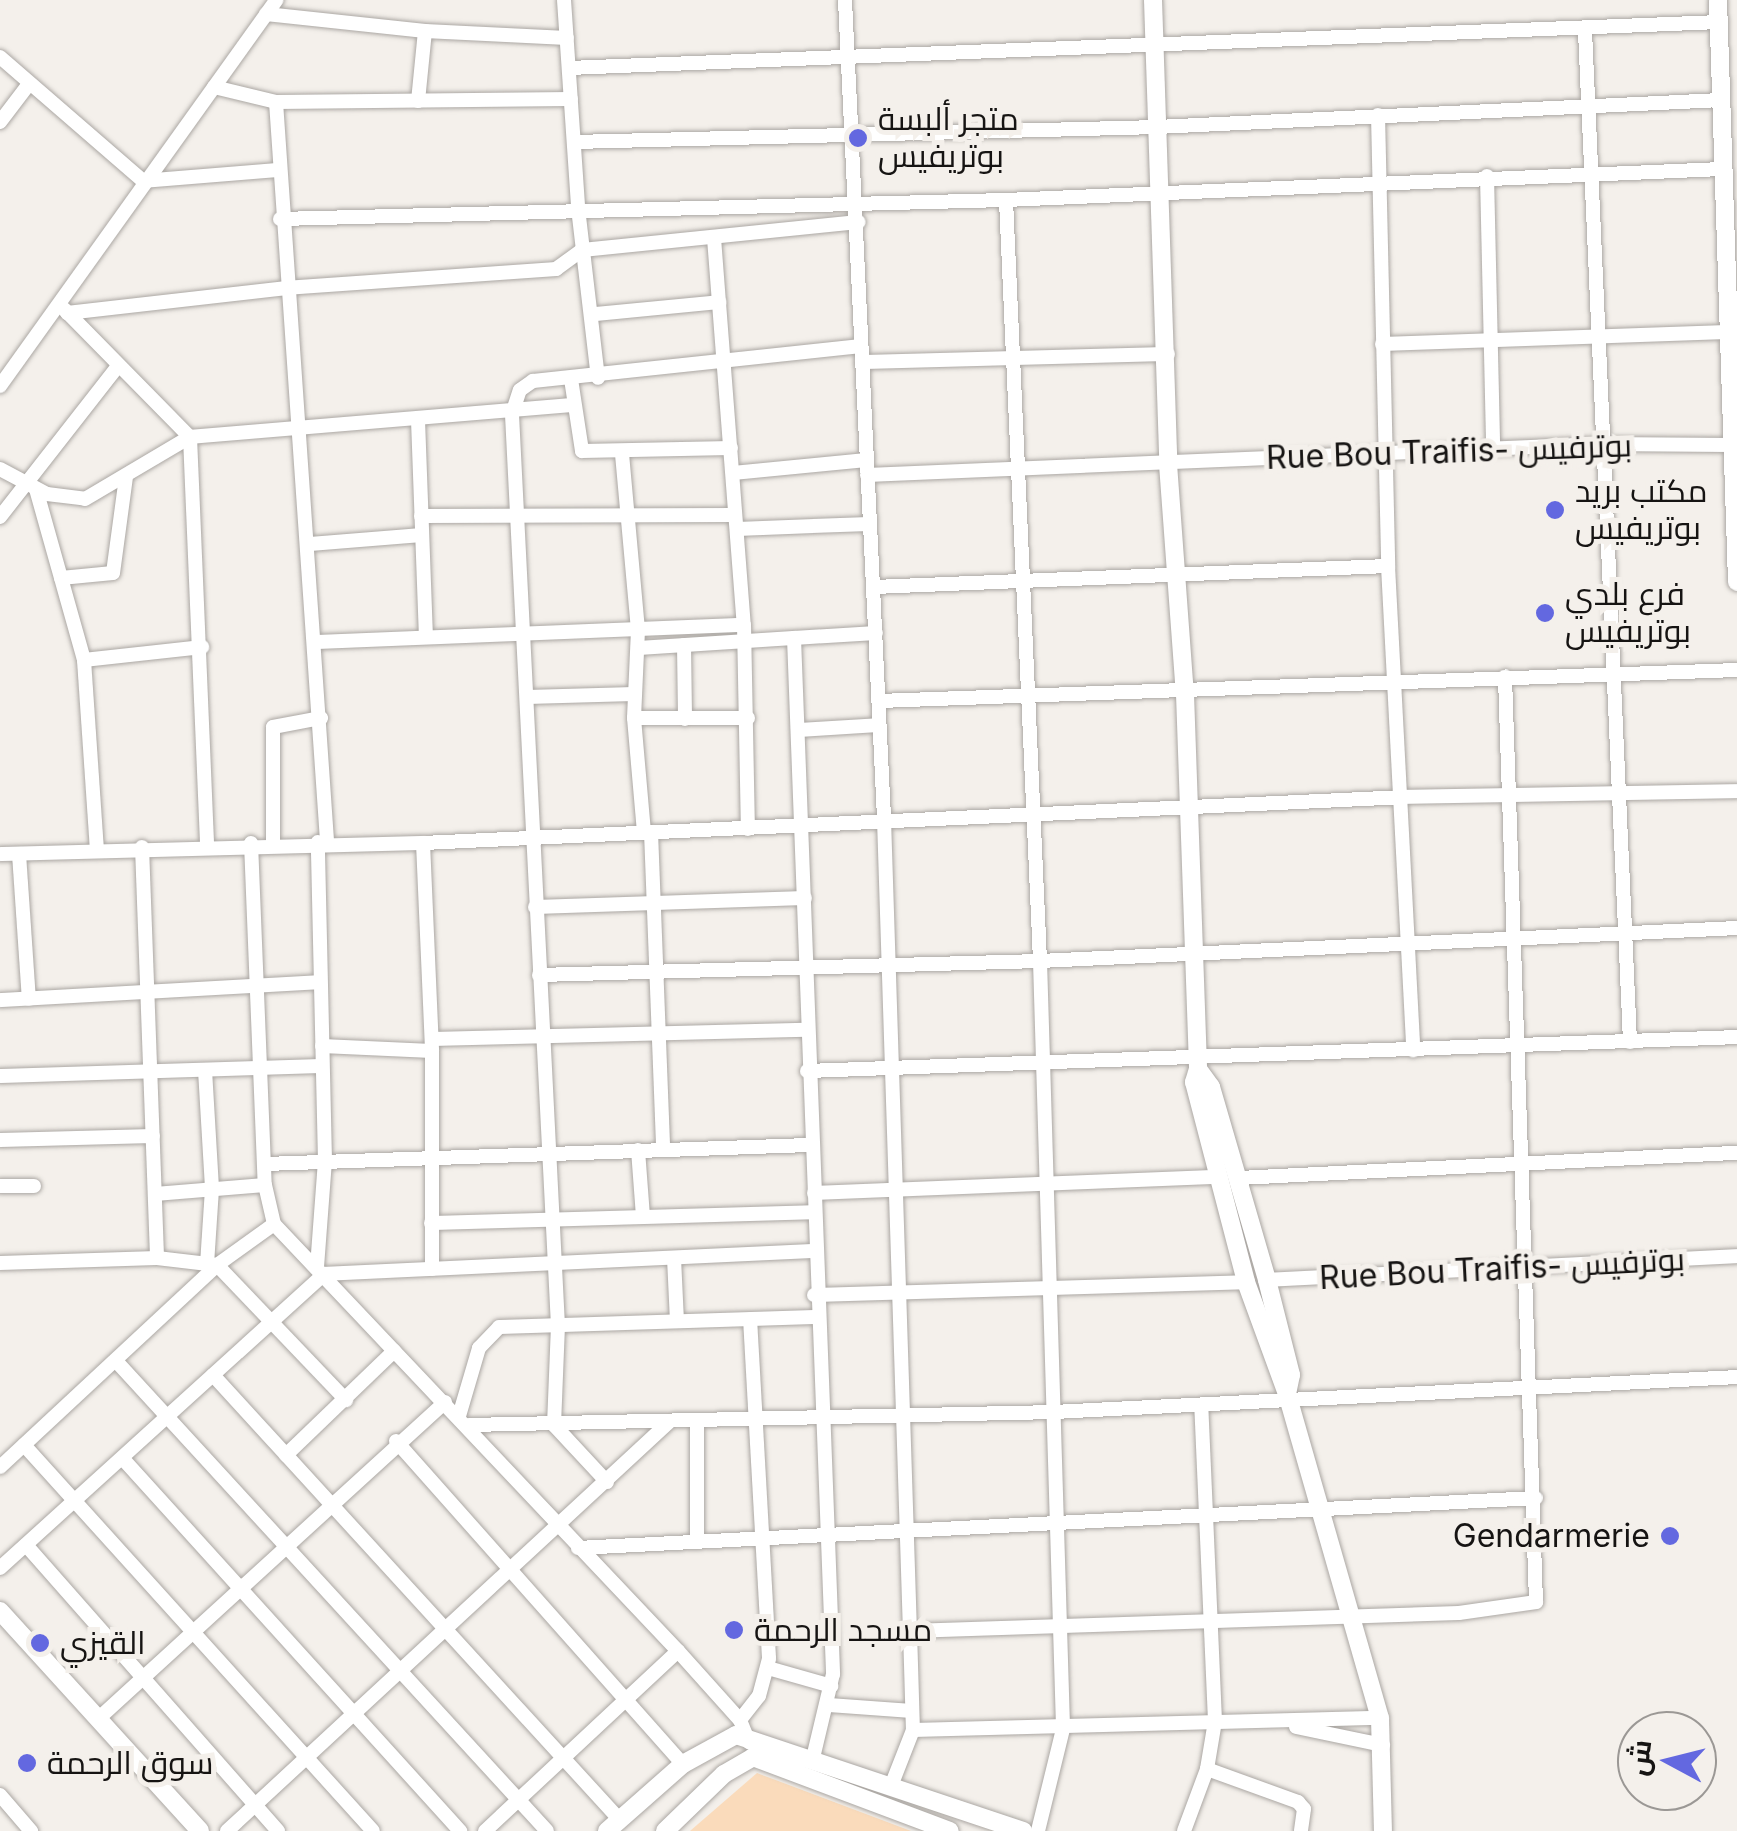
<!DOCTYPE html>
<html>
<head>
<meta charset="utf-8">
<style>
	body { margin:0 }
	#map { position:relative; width:1737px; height:1831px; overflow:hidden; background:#f4f0eb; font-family:Inter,Cairo,sans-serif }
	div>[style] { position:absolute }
	.green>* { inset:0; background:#fadbbb }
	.roads { filter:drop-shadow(0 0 2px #aba7a3) drop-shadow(0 0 2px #aba7a3) }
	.minor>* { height:14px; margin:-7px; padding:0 7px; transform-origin:7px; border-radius:7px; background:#fff }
	.tertiary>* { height:18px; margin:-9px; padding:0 9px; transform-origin:9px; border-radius:9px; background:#fff }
	.dots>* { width:28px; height:28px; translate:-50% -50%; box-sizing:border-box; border:5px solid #f4f0eb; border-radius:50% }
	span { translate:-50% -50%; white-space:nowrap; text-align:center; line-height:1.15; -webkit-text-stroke:10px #f4f0eb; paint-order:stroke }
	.poi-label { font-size:32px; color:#161413 }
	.left { translate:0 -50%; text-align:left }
	.right { translate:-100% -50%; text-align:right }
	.street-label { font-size:32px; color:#161413 }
	.north { position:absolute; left:1617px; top:1711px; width:100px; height:100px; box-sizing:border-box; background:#f4f0eb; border:2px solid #9b9895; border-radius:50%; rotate:277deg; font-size:28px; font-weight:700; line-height:40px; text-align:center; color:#161413 }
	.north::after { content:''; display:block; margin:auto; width:35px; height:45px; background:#6368e0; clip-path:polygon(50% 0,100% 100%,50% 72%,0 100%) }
</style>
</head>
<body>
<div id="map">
	<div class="green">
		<i style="clip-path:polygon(757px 1773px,911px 1831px,690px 1831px)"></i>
	</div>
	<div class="roads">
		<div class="minor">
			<i style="left:564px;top:0;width:208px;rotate:86.1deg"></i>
			<i style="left:578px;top:208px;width:171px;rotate:83.3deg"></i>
			<i style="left:845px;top:0;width:820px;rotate:87.27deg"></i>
			<i style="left:884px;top:819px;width:812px;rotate:88.17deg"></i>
			<i style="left:910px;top:1631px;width:99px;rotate:88.3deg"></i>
			<i style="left:913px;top:1730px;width:60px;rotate:111.4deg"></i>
			<i style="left:266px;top:14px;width:160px;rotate:6.1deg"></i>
			<i style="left:1585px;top:31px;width:1012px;rotate:87.45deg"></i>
			<i style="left:0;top:57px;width:189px;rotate:40.9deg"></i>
			<i style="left:143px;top:181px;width:134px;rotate:-4.7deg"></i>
			<i style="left:569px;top:68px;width:1151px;rotate:-2.29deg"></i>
			<i style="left:214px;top:87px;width:64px;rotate:13.6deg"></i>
			<i style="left:276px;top:102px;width:295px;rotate:-0.6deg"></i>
			<i style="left:418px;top:101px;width:70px;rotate:-84.3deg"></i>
			<i style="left:425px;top:31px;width:142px;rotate:2.8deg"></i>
			<i style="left:276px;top:102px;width:741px;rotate:86.05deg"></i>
			<i style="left:1378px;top:115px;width:451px;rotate:88.7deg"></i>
			<i style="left:1388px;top:566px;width:485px;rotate:87deg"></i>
			<i style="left:0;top:122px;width:48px;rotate:-52.7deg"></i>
			<i style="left:574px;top:142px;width:583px;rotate:-1.47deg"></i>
			<i style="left:1157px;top:127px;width:566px;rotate:-2.74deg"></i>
			<i style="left:1487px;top:176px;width:272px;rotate:88.7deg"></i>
			<i style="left:1006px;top:200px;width:762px;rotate:87.44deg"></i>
			<i style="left:1040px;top:961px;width:768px;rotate:88.28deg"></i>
			<i style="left:1063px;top:1729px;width:105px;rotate:103.8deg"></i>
			<i style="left:280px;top:219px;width:726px;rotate:-1.5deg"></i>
			<i style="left:1006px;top:200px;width:718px;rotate:-2.48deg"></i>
			<i style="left:714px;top:238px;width:388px;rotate:85.6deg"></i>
			<i style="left:744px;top:625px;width:204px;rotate:88.9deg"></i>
			<i style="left:64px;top:309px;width:180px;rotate:45.5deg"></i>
			<i style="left:67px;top:313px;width:219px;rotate:-6.5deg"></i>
			<i style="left:285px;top:288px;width:272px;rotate:-4deg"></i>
			<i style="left:556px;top:269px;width:32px;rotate:-36deg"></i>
			<i style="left:582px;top:250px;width:278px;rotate:-5.8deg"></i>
			<i style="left:595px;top:314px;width:125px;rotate:-5.5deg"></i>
			<i style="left:1382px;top:344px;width:345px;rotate:-2deg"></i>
			<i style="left:862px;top:362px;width:306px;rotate:-1.5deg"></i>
			<i style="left:571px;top:379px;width:73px;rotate:81.3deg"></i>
			<i style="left:582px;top:451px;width:149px;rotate:-1.2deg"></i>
			<i style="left:0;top:386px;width:475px;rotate:-54.4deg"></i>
			<i style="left:418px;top:420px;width:217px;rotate:87.9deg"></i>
			<i style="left:190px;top:437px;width:407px;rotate:87.6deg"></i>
			<i style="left:622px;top:454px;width:177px;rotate:84.8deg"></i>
			<i style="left:638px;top:630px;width:88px;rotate:92.6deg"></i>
			<i style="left:634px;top:718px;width:114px"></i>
			<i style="left:0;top:469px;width:53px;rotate:28deg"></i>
			<i style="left:47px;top:494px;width:38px;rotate:7deg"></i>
			<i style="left:85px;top:499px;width:122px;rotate:-30.6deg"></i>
			<i style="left:190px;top:437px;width:385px;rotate:-4.8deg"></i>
			<i style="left:733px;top:473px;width:134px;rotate:-5.6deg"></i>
			<i style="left:867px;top:475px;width:735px;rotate:-2.42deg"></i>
			<i style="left:1601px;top:444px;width:129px;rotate:0.4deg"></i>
			<i style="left:36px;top:489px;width:178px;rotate:74.3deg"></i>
			<i style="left:84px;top:660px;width:189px;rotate:86.1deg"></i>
			<i style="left:421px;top:516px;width:314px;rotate:-0.2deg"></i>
			<i style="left:0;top:517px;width:192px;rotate:-52deg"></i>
			<i style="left:737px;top:529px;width:132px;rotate:-2.2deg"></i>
			<i style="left:310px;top:544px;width:112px;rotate:-4.6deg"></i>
			<i style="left:61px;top:578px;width:52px;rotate:-5.5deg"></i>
			<i style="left:113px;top:573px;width:97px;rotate:-82.3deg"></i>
			<i style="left:874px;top:587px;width:514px;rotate:-2.34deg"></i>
			<i style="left:794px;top:638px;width:82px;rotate:-3.5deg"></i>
			<i style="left:317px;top:642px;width:427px;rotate:-2.3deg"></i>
			<i style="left:684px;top:645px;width:74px;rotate:89.2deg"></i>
			<i style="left:638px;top:648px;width:156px;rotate:-3.7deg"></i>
			<i style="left:794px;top:638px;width:1037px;rotate:87.84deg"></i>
			<i style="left:833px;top:1674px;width:86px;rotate:103.4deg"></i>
			<i style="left:84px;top:660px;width:119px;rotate:-6.3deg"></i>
			<i style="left:527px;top:697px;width:107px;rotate:-1.6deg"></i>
			<i style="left:879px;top:701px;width:859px;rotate:-2.07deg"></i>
			<i style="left:634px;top:718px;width:115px;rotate:85deg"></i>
			<i style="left:798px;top:730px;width:81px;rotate:-3.5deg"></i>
			<i style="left:651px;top:832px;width:317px;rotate:87.8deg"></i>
			<i style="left:273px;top:842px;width:115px;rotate:-90deg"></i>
			<i style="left:273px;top:727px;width:49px;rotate:-10.6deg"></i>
			<i style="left:251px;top:843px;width:342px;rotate:87.7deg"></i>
			<i style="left:265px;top:1185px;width:40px;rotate:77deg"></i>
			<i style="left:274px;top:1224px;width:588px;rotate:46.59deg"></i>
			<i style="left:678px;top:1651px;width:93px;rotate:48.1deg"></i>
			<i style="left:740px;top:1720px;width:24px;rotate:68deg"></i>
			<i style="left:423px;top:843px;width:208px;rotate:87.5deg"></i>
			<i style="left:432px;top:1051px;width:218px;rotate:90deg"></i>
			<i style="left:142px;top:847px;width:411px;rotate:87.9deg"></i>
			<i style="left:0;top:854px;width:423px;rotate:-1.5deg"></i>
			<i style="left:423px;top:843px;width:982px;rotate:-2.68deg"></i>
			<i style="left:1404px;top:797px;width:333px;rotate:-1deg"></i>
			<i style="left:19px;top:854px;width:145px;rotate:86.1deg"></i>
			<i style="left:535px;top:907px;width:270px;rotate:-1.9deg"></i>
			<i style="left:539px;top:975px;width:501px;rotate:-1.6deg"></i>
			<i style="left:1040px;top:961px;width:698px;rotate:-2.71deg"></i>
			<i style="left:0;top:1000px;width:320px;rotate:-3.2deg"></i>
			<i style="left:432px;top:1039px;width:374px;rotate:-1.4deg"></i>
			<i style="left:322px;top:1046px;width:110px;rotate:2.6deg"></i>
			<i style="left:205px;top:1070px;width:119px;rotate:86.6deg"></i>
			<i style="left:212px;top:1189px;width:75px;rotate:93.8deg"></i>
			<i style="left:807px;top:1071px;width:931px;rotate:-2.09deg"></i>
			<i style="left:0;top:1076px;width:322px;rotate:-1.8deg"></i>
			<i style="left:0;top:1140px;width:153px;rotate:-1.5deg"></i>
			<i style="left:638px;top:1150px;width:66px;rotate:85.7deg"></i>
			<i style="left:265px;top:1164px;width:544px;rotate:-2deg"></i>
			<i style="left:1239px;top:1178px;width:499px;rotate:-2.9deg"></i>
			<i style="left:0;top:1186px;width:34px"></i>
			<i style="left:814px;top:1193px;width:404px;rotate:-2.3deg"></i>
			<i style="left:155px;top:1194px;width:110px;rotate:-4.7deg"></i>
			<i style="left:431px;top:1223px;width:383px;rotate:-1.6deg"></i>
			<i style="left:674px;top:1258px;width:63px;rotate:87.3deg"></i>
			<i style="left:0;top:1263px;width:157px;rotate:-1.8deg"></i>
			<i style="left:157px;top:1258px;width:60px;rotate:6.7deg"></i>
			<i style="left:217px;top:1265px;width:187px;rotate:46.3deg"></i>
			<i style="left:317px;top:1267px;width:106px;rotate:-85.7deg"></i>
			<i style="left:325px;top:1161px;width:319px;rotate:-91.3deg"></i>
			<i style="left:1267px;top:1280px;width:471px;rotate:-2.9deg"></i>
			<i style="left:814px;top:1295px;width:432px;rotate:-1.7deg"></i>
			<i style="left:117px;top:1362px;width:636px;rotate:47.48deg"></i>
			<i style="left:213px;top:1375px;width:602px;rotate:47.56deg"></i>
			<i style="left:459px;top:1416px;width:71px;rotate:-73.6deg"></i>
			<i style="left:479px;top:1348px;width:29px;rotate:-46deg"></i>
			<i style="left:499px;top:1327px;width:316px;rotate:-1.8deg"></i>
			<i style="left:697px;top:1420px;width:118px;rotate:90deg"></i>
			<i style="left:469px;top:1425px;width:585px;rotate:-1.27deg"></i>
			<i style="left:1054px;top:1412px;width:684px;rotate:-2.93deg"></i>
			<i style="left:396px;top:1441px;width:432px;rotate:48.4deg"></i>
			<i style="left:24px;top:1445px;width:520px;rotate:47.88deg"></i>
			<i style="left:286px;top:1455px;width:150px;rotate:-43.9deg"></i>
			<i style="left:124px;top:1460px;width:501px;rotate:47.83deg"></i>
			<i style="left:0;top:1467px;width:296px;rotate:-42.9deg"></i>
			<i style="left:217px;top:1265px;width:70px;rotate:-35.7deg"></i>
			<i style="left:607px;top:1482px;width:78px;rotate:-132.9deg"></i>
			<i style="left:554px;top:1425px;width:99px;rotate:-87.7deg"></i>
			<i style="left:558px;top:1326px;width:913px;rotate:-92.89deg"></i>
			<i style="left:512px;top:414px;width:25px;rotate:-72deg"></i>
			<i style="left:520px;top:390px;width:16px;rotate:-35deg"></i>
			<i style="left:533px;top:381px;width:330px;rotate:-6.1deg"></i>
			<i style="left:26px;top:1545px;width:381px;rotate:48.6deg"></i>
			<i style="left:578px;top:1548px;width:959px;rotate:-2.99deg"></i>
			<i style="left:0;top:1568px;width:438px;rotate:-42.2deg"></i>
			<i style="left:324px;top:1274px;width:492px;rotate:-2.7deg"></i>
			<i style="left:910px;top:1631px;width:549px;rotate:-1.88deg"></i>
			<i style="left:1459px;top:1613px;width:78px;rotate:-8.1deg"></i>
			<i style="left:1536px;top:1602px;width:926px;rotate:-91.92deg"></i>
			<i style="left:768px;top:1668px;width:66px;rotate:15.9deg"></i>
			<i style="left:829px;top:1705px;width:83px;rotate:4.1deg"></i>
			<i style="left:98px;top:1719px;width:470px;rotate:-42.4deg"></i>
			<i style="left:740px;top:1720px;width:31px;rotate:-52deg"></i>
			<i style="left:759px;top:1696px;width:39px;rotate:-75deg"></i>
			<i style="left:769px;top:1658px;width:339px;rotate:-93.2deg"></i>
			<i style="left:1296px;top:1727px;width:89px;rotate:11.7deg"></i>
			<i style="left:913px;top:1730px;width:467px;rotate:-1.5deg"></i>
			<i style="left:1207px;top:1769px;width:97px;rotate:19.9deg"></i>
			<i style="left:1298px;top:1802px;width:9px;rotate:49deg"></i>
			<i style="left:1304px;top:1809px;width:22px;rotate:98deg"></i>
			<i style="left:0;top:1795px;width:48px;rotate:49.3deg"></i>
			<i style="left:227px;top:1831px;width:602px;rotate:-42.78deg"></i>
			<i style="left:485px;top:1831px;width:264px;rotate:-43deg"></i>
			<i style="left:1184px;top:1831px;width:66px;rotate:-69.6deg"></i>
			<i style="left:1207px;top:1769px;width:49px;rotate:-80.5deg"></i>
			<i style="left:1215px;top:1721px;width:316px;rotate:-92.5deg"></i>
		</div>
		<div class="tertiary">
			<i style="left:1153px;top:0;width:464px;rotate:88.1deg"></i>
			<i style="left:1168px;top:464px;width:231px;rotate:85.8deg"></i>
			<i style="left:1185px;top:694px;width:375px;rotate:88deg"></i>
			<i style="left:1198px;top:1069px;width:14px;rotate:107deg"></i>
			<i style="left:1194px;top:1082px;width:207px;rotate:75.4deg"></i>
			<i style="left:1246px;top:1282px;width:119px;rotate:69.9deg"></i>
			<i style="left:1287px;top:1394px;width:337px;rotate:74deg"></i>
			<i style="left:1380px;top:1718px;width:113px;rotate:88.5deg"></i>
			<i style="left:1718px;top:0;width:582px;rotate:88.13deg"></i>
			<i style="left:1198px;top:1069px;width:22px;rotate:54deg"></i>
			<i style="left:1211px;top:1087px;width:201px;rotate:73.8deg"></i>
			<i style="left:1267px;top:1280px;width:98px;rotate:75.8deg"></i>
			<i style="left:1291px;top:1375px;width:19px;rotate:102deg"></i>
			<i style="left:0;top:1611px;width:297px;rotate:47.7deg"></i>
			<i style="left:607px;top:1831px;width:101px;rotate:-41.4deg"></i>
			<i style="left:683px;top:1764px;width:60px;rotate:-28.7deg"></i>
			<i style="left:736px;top:1735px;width:303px;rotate:18.5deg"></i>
			<i style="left:665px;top:1831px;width:82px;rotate:-44deg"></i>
			<i style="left:724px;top:1774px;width:34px;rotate:-30deg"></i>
			<i style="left:753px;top:1757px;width:210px;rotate:20.6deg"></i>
		</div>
	</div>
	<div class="dots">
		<i style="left:858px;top:138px;background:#6368e0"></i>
		<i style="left:1555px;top:510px;background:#6368e0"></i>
		<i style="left:1545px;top:613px;background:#6368e0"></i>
		<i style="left:1670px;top:1536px;background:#6368e0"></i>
		<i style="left:734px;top:1630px;background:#6368e0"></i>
		<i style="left:40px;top:1643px;background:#6368e0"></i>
		<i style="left:27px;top:1763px;background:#6368e0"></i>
	</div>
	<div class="poi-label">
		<span class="left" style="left:878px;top:138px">متجر ألبسة<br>بوتريفيس</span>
		<span class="left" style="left:1575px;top:510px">مكتب بريد<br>بوتريفيس</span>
		<span class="left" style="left:1565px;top:613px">فرع بلدي<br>بوتريفيس</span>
		<span class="right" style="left:1650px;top:1536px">Gendarmerie</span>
		<span class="left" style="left:754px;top:1630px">مسجد الرحمة</span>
		<span class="left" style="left:60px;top:1643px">القيزي</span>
		<span class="left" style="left:47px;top:1763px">سوق الرحمة</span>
	</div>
	<div class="street-label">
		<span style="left:1449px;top:452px;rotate:-2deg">Rue Bou Traifis- بوترفيس</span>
		<span style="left:1502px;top:1269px;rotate:-3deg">Rue Bou Traifis- بوترفيس</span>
	</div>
	<div class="north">ش</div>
</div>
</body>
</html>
